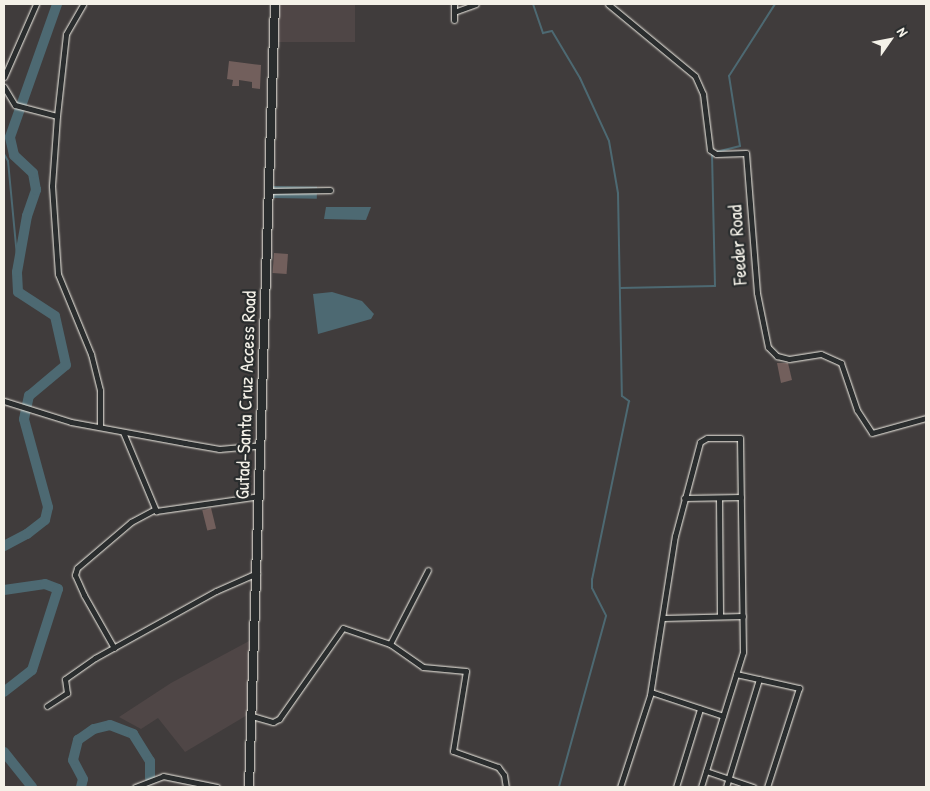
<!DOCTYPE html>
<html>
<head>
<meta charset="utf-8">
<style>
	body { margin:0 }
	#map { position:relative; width:930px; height:791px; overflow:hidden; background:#403c3c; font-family:"Patrick Hand",sans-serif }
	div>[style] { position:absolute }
	.built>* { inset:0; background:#4f4646; transform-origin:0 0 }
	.water>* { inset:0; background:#4d6972; transform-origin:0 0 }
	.stream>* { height:2px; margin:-1px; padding:0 1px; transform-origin:1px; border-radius:1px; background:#4d6972 }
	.river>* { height:10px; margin:-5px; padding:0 5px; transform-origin:5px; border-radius:5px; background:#4d6972 }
	.building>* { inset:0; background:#725f5c; transform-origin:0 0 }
	.roads { filter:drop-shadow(0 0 1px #f4f1e8) drop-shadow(0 0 1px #f4f1e8) }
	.street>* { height:5px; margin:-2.5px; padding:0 2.5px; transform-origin:2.5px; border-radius:2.5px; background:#2a2d2e }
	.secondary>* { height:8px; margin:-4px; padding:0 4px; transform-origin:4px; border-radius:4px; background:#2a2d2e }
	span { translate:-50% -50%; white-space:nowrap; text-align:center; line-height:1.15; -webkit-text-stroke:4.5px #2a2d2e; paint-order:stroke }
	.street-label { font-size:19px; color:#f4f1e8 }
	.frame { position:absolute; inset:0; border:5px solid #f4f1e8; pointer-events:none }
	.north { position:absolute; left:865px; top:15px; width:50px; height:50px; -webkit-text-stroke:4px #2a2d2e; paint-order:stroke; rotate:57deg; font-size:14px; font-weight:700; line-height:20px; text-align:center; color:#f4f1e8 }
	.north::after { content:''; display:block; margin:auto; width:18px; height:22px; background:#f4f1e8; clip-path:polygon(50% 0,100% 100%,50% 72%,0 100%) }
</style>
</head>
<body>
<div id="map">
	<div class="built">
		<i style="left:278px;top:4px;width:77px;height:38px"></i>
		<i style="clip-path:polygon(251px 640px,249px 714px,185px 752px,158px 718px,141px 729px,119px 717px,171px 683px)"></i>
	</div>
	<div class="water">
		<i style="left:273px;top:186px;width:44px;height:12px;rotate:1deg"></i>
		<i style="clip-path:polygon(326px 207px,371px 207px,366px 220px,324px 219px)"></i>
		<i style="clip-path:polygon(332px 292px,362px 301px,374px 314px,371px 319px,318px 334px,313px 294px)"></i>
	</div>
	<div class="stream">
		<i style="left:533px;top:4px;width:31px;rotate:71deg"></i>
		<i style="left:543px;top:33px;width:9px;rotate:-13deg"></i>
		<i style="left:552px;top:31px;width:55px;rotate:59.2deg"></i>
		<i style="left:580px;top:78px;width:69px;rotate:65.3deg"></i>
		<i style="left:609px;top:141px;width:53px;rotate:80.2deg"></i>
		<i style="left:618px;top:193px;width:203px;rotate:88.9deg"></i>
		<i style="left:622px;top:396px;width:9px;rotate:36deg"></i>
		<i style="left:629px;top:401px;width:182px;rotate:101.7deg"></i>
		<i style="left:592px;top:579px;width:9px;rotate:90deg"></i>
		<i style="left:592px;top:588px;width:31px;rotate:63deg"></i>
		<i style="left:606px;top:616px;width:177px;rotate:105.4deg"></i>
		<i style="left:4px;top:154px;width:8px;rotate:60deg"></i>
		<i style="left:8px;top:161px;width:106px;rotate:84.6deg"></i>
		<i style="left:620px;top:288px;width:95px;rotate:-1.2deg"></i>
		<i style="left:715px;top:286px;width:133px;rotate:-91.3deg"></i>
		<i style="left:712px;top:153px;width:29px;rotate:-14deg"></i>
		<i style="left:740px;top:146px;width:71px;rotate:-98.9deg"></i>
		<i style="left:729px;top:76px;width:85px;rotate:-57.4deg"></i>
	</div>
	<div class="river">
		<i style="left:4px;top:546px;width:26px;rotate:-28deg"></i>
		<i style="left:27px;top:534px;width:23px;rotate:-38deg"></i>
		<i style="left:45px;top:520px;width:13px;rotate:-77deg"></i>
		<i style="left:48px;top:507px;width:91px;rotate:-105.3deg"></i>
		<i style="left:24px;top:419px;width:24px;rotate:-78deg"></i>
		<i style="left:29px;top:396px;width:48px;rotate:-40deg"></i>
		<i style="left:66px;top:365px;width:50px;rotate:-102.7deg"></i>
		<i style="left:55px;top:316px;width:44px;rotate:-147deg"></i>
		<i style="left:18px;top:292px;width:20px;rotate:-93deg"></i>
		<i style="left:17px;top:272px;width:57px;rotate:-79.9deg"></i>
		<i style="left:27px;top:216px;width:28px;rotate:-71deg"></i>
		<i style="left:36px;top:190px;width:17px;rotate:-100deg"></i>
		<i style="left:33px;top:173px;width:26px;rotate:-137deg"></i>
		<i style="left:14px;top:155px;width:18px;rotate:-103deg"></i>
		<i style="left:10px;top:137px;width:141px;rotate:-70.5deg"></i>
		<i style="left:4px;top:590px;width:41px;rotate:-8.3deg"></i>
		<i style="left:45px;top:584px;width:14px;rotate:21deg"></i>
		<i style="left:58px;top:589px;width:85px;rotate:107.8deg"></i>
		<i style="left:32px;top:670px;width:36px;rotate:142deg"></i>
		<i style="left:4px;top:752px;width:45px;rotate:51.3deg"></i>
		<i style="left:81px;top:787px;width:8px;rotate:-76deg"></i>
		<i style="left:83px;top:779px;width:21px;rotate:-118deg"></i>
		<i style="left:73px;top:760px;width:21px;rotate:-76deg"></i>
		<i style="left:78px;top:740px;width:19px;rotate:-35deg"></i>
		<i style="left:94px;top:729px;width:16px;rotate:-14deg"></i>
		<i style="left:110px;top:725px;width:25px;rotate:21deg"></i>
		<i style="left:133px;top:734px;width:32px;rotate:58deg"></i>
		<i style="left:150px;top:761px;width:17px;rotate:90deg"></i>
	</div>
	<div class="building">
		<i style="clip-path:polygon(229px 61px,261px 65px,260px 89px,252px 88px,252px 82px,239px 80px,239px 86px,232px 86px,233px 80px,227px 79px)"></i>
		<i style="left:274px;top:253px;width:14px;height:20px;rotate:4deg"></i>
		<i style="clip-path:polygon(777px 363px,788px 363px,792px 380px,781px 383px)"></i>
		<i style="left:211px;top:508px;width:21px;height:9px;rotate:76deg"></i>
	</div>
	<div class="roads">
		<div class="street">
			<i style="left:454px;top:4px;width:16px;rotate:90deg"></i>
			<i style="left:608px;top:4px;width:113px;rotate:39.6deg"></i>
			<i style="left:695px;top:76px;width:20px;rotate:66deg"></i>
			<i style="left:703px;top:94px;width:56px;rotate:82.9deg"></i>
			<i style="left:710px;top:150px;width:7px;rotate:34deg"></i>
			<i style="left:716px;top:154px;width:30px;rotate:-2deg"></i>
			<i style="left:746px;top:153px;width:140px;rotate:85.5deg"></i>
			<i style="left:757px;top:293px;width:55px;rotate:78.5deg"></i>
			<i style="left:768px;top:347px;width:13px;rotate:45deg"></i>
			<i style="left:777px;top:356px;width:12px;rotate:14deg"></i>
			<i style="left:789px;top:359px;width:32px;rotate:-9deg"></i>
			<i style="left:821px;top:354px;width:22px;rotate:24deg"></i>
			<i style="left:841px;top:363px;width:50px;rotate:71.2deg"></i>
			<i style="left:857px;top:410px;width:27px;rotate:57deg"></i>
			<i style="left:872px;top:433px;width:56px;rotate:-15.5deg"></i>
			<i style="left:454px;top:12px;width:23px;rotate:-20deg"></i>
			<i style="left:4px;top:77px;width:80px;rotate:-66.3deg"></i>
			<i style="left:4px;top:87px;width:21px;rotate:59deg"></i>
			<i style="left:15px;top:105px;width:43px;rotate:14.7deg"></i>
			<i style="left:57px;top:116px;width:82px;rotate:-83.7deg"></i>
			<i style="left:66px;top:34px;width:34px;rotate:-60deg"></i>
			<i style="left:57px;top:116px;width:70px;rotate:94.1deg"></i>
			<i style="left:52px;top:186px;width:88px;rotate:86.1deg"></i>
			<i style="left:58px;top:274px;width:87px;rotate:67.6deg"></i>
			<i style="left:91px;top:354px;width:37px;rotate:76deg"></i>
			<i style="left:100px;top:390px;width:35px;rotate:90deg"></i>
			<i style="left:269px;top:191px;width:61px;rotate:-0.9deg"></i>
			<i style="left:4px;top:401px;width:70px;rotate:17.4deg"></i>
			<i style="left:71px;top:422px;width:116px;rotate:10.4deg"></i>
			<i style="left:185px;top:443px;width:35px;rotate:10deg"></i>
			<i style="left:219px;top:449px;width:37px;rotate:-5deg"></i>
			<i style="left:256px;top:446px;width:6px;rotate:-39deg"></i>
			<i style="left:123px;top:432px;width:86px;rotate:67.3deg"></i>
			<i style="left:156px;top:511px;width:105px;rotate:-8.2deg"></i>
			<i style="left:684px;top:498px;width:57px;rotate:-1deg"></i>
			<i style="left:719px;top:498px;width:118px;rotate:89.5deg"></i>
			<i style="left:663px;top:618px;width:80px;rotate:-1.4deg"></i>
			<i style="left:390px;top:644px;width:83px;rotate:-62.8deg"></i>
			<i style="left:114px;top:648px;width:61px;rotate:-119.5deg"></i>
			<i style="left:84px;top:595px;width:22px;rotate:-114deg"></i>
			<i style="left:75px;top:575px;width:7px;rotate:-74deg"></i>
			<i style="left:77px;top:568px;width:71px;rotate:-40.4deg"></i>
			<i style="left:131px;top:522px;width:27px;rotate:-28deg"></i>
			<i style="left:736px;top:674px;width:65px;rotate:12.5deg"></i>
			<i style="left:799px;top:688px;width:104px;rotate:107.9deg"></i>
			<i style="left:651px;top:692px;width:76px;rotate:18.4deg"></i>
			<i style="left:47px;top:706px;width:24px;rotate:-33deg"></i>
			<i style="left:67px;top:693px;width:14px;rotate:-98deg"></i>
			<i style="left:65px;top:679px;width:37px;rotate:-35deg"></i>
			<i style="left:95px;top:658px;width:138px;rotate:-29deg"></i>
			<i style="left:216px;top:591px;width:45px;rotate:-23.7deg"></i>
			<i style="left:252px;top:716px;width:22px;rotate:16deg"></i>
			<i style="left:273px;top:722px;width:7px;rotate:-27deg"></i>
			<i style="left:279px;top:719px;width:111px;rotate:-54.9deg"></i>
			<i style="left:343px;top:628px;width:50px;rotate:18.8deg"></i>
			<i style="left:390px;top:644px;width:40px;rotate:34.9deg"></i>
			<i style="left:423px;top:667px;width:43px;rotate:5.3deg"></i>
			<i style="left:466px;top:671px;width:81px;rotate:99.2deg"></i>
			<i style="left:453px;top:751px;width:48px;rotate:19.6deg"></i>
			<i style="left:498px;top:767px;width:10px;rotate:53deg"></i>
			<i style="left:504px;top:775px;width:12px;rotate:81deg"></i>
			<i style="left:706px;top:771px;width:50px;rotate:18.8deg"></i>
			<i style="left:135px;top:787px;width:30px;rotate:-21deg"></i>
			<i style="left:163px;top:776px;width:55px;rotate:11.5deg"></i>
			<i style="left:620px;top:787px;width:97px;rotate:-71.9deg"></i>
			<i style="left:650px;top:695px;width:161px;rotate:-81.1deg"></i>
			<i style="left:675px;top:536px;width:97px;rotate:-75.1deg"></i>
			<i style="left:700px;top:442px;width:8px;rotate:-30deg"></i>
			<i style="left:707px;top:438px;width:33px"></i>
			<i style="left:740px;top:438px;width:214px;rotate:89.2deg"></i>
			<i style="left:743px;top:652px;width:141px;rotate:107.3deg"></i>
			<i style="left:676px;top:787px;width:82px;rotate:-72.9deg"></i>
			<i style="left:726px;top:787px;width:113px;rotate:-73deg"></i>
		</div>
		<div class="secondary">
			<i style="left:249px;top:787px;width:783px;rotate:-88.1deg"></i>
		</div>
	</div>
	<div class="street-label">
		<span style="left:738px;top:245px;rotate:-94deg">Feeder Road</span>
		<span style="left:246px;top:395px;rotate:-88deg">Gutad-Santa Cruz Access Road</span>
	</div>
	<div class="frame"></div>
	<div class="north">N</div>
</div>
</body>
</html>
